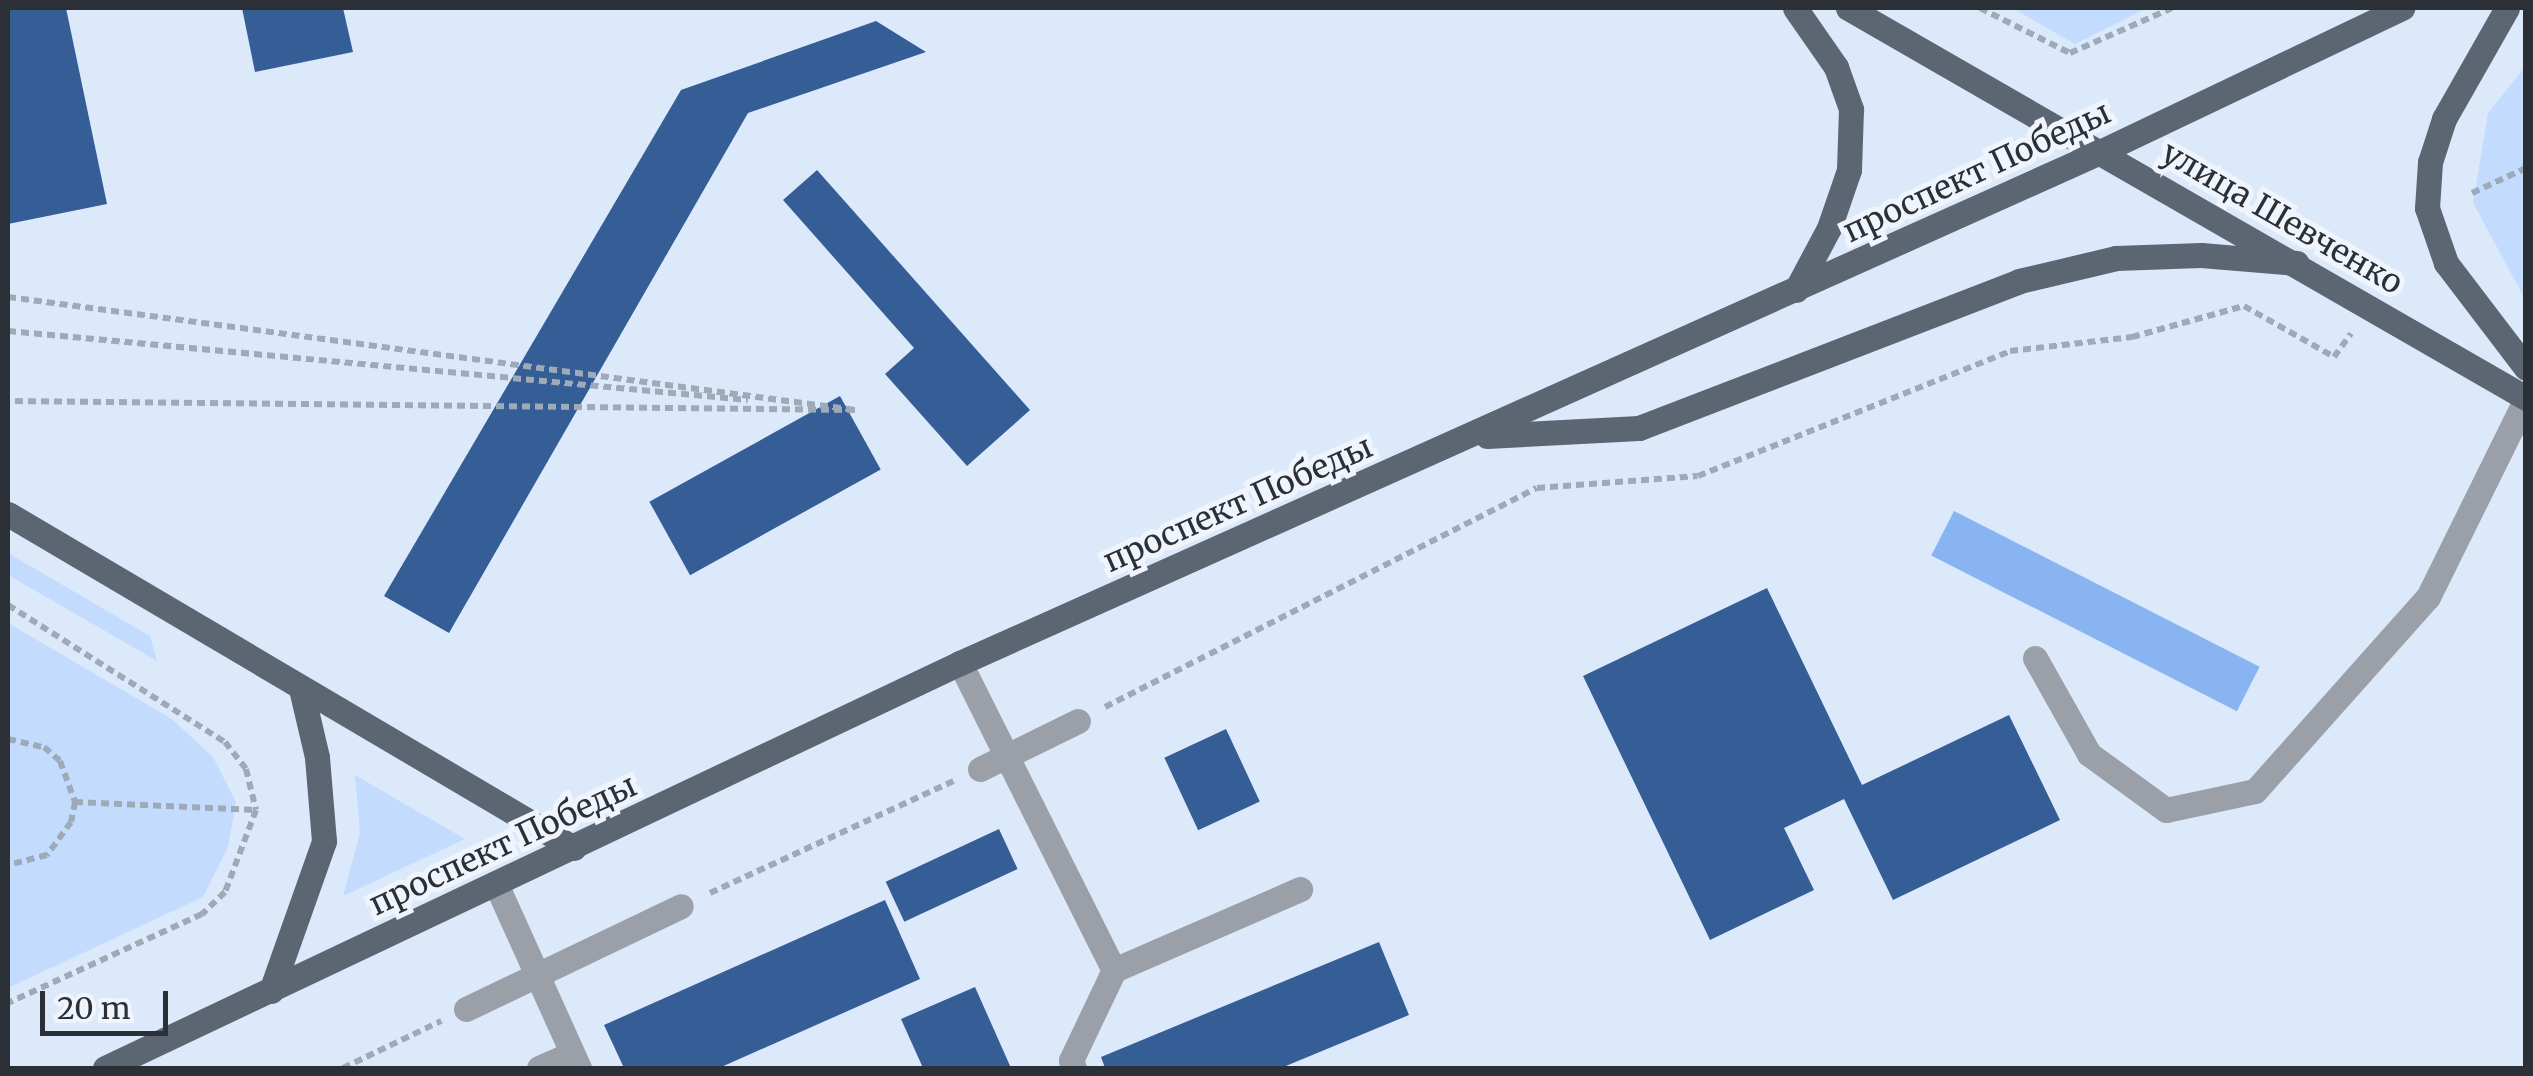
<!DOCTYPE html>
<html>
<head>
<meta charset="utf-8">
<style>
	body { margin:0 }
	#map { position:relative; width:2533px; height:1076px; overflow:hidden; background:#dce9fb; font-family:Merriweather,serif }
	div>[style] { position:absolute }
	.green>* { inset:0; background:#c3dcfe }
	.water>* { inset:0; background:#88b4f2; transform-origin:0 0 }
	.building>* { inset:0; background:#365e96; transform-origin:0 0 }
	.path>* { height:6px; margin-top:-3px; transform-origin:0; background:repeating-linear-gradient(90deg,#9faab8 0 8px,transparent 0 13px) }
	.minor>* { height:25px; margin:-12.5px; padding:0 12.5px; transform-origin:12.5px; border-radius:12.5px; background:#9ba0a8 }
	.major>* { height:25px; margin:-12.5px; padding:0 12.5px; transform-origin:12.5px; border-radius:12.5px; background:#5c6673 }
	span { translate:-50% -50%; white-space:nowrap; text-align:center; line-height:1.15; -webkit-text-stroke:10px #f0f5fd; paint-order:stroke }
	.street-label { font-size:32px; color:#2b3036 }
	.frame { position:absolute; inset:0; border:10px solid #2b3036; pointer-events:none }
	.scale { position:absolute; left:40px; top:991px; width:128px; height:45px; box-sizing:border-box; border:5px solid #2b3036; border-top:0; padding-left:12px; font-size:30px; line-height:35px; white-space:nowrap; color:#2b3036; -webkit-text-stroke:8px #f0f5fd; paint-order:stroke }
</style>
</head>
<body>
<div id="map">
	<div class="green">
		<i style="clip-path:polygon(2012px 8px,2147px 8px,2075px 44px)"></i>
		<i style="clip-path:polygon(2525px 67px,2525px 299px,2473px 203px,2488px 113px)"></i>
		<i style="clip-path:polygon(8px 553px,150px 636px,157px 661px,8px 575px)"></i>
		<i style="clip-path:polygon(8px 623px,172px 719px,213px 757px,236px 802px,228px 847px,203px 897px,8px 988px)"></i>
		<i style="clip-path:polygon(355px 775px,465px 839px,343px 896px,360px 833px)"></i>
	</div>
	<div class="water">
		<i style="left:1954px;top:511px;width:343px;height:50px;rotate:27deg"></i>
	</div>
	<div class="building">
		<i style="clip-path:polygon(8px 8px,66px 8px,107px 204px,8px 224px)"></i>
		<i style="clip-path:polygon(242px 8px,343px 8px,353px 52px,255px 72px)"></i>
		<i style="clip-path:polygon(876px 21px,926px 52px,748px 113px,449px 633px,384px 596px,681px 90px)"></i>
		<i style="clip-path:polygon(817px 170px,1030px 410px,967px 466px,885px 374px,914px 348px,783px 200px)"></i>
		<i style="left:840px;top:396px;width:84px;height:218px;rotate:61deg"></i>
		<i style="clip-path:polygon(1767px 588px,1862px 785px,2009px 715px,2060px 820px,1893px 900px,1844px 799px,1784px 828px,1814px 890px,1710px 940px,1583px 676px)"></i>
		<i style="left:1226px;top:729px;width:80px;height:68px;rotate:65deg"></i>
		<i style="left:999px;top:829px;width:44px;height:125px;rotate:65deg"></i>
		<i style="clip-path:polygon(885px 900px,920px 979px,719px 1068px,624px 1068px,604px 1025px)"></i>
		<i style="clip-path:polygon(1379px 942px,1409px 1015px,1281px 1068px,1105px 1068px,1101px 1057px)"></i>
		<i style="clip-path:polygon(975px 987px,1011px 1068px,923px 1068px,901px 1019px)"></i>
	</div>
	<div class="path">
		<i style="left:1980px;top:8px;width:101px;rotate:26.6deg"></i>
		<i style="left:2070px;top:53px;width:111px;rotate:-23.8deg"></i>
		<i style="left:2472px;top:193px;width:60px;rotate:-24.8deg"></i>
		<i style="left:8px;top:297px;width:855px;rotate:7.6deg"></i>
		<i style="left:855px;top:410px;width:847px;rotate:-179.39deg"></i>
		<i style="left:8px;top:331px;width:743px;rotate:5.33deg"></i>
		<i style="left:8px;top:605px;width:257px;rotate:32.3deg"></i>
		<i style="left:225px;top:742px;width:34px;rotate:52deg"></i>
		<i style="left:246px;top:769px;width:42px;rotate:76.3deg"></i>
		<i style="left:256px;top:810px;width:88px;rotate:110.7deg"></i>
		<i style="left:225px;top:892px;width:32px;rotate:136deg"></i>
		<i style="left:202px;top:914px;width:213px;rotate:155.4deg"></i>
		<i style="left:1105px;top:707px;width:484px;rotate:-26.9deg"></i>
		<i style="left:1537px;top:488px;width:161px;rotate:-4.3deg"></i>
		<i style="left:1698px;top:476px;width:336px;rotate:-21.8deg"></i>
		<i style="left:2010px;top:351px;width:123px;rotate:-6.5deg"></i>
		<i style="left:2132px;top:337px;width:116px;rotate:-15.5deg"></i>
		<i style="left:2244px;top:306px;width:103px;rotate:29.5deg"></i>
		<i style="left:2334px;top:357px;width:29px;rotate:-54deg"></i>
		<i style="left:8px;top:739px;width:37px;rotate:13deg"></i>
		<i style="left:44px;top:747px;width:21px;rotate:41deg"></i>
		<i style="left:60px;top:761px;width:44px;rotate:69.9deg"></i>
		<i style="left:75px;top:802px;width:20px;rotate:101deg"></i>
		<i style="left:71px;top:822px;width:41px;rotate:126deg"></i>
		<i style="left:47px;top:855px;width:40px;rotate:165.6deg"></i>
		<i style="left:75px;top:802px;width:181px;rotate:2.5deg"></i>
		<i style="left:710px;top:893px;width:268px;rotate:-24.7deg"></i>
		<i style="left:343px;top:1068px;width:109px;rotate:-25.6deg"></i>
	</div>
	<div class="minor">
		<i style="left:2035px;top:658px;width:110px;rotate:60.6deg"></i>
		<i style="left:2089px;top:754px;width:95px;rotate:36deg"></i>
		<i style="left:2166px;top:810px;width:91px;rotate:-12.1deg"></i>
		<i style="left:2255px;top:791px;width:260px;rotate:-48.3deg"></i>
		<i style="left:2428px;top:597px;width:221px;rotate:-63.7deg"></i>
		<i style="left:960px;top:663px;width:343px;rotate:63.4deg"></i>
		<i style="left:1114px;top:970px;width:100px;rotate:115.5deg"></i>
		<i style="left:1071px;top:1060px;width:9px;rotate:69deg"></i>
		<i style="left:980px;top:769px;width:109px;rotate:-26.1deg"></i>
		<i style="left:496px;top:884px;width:202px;rotate:65.7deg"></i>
		<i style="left:1114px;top:970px;width:203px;rotate:-23.5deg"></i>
		<i style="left:466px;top:1009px;width:238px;rotate:-25.6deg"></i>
		<i style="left:539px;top:1068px;width:36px;rotate:-24deg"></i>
	</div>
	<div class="major">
		<i style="left:1795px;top:8px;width:72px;rotate:55.2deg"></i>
		<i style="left:1836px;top:67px;width:45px;rotate:70.3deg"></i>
		<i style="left:1851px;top:109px;width:61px;rotate:91.9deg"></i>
		<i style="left:1849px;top:170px;width:61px;rotate:109deg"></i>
		<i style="left:1829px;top:228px;width:70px;rotate:118deg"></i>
		<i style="left:1848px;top:8px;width:782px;rotate:29.91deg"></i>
		<i style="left:2507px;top:8px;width:128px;rotate:119.6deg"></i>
		<i style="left:2444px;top:119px;width:45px;rotate:108deg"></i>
		<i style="left:2430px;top:162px;width:46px;rotate:93.7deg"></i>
		<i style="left:2427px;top:208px;width:58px;rotate:70.9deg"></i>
		<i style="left:2446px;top:263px;width:132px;rotate:52.7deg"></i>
		<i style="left:1487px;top:436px;width:152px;rotate:-3deg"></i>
		<i style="left:1639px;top:428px;width:407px;rotate:-21.1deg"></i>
		<i style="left:2019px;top:281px;width:100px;rotate:-13.3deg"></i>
		<i style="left:2116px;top:258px;width:85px;rotate:-2deg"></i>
		<i style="left:2201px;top:255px;width:96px;rotate:4.8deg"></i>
		<i style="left:8px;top:514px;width:657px;rotate:30.55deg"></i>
		<i style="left:271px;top:991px;width:159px;rotate:-70.5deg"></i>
		<i style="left:324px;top:841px;width:84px;rotate:-94.8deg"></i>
		<i style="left:317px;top:757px;width:70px;rotate:-103.2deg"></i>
		<i style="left:105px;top:1068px;width:946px;rotate:-25.35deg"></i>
		<i style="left:960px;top:663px;width:1249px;rotate:-24.14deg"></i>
		<i style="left:2100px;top:152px;width:335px;rotate:-25.5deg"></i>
	</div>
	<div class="street-label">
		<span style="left:1977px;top:172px;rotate:-25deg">проспект Победы</span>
		<span style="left:2282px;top:218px;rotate:30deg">улица Шевченко</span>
		<span style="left:1238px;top:504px;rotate:-24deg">проспект Победы</span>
		<span style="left:503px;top:845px;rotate:-25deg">проспект Победы</span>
	</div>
	<div class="frame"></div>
	<div class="scale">20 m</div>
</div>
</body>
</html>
